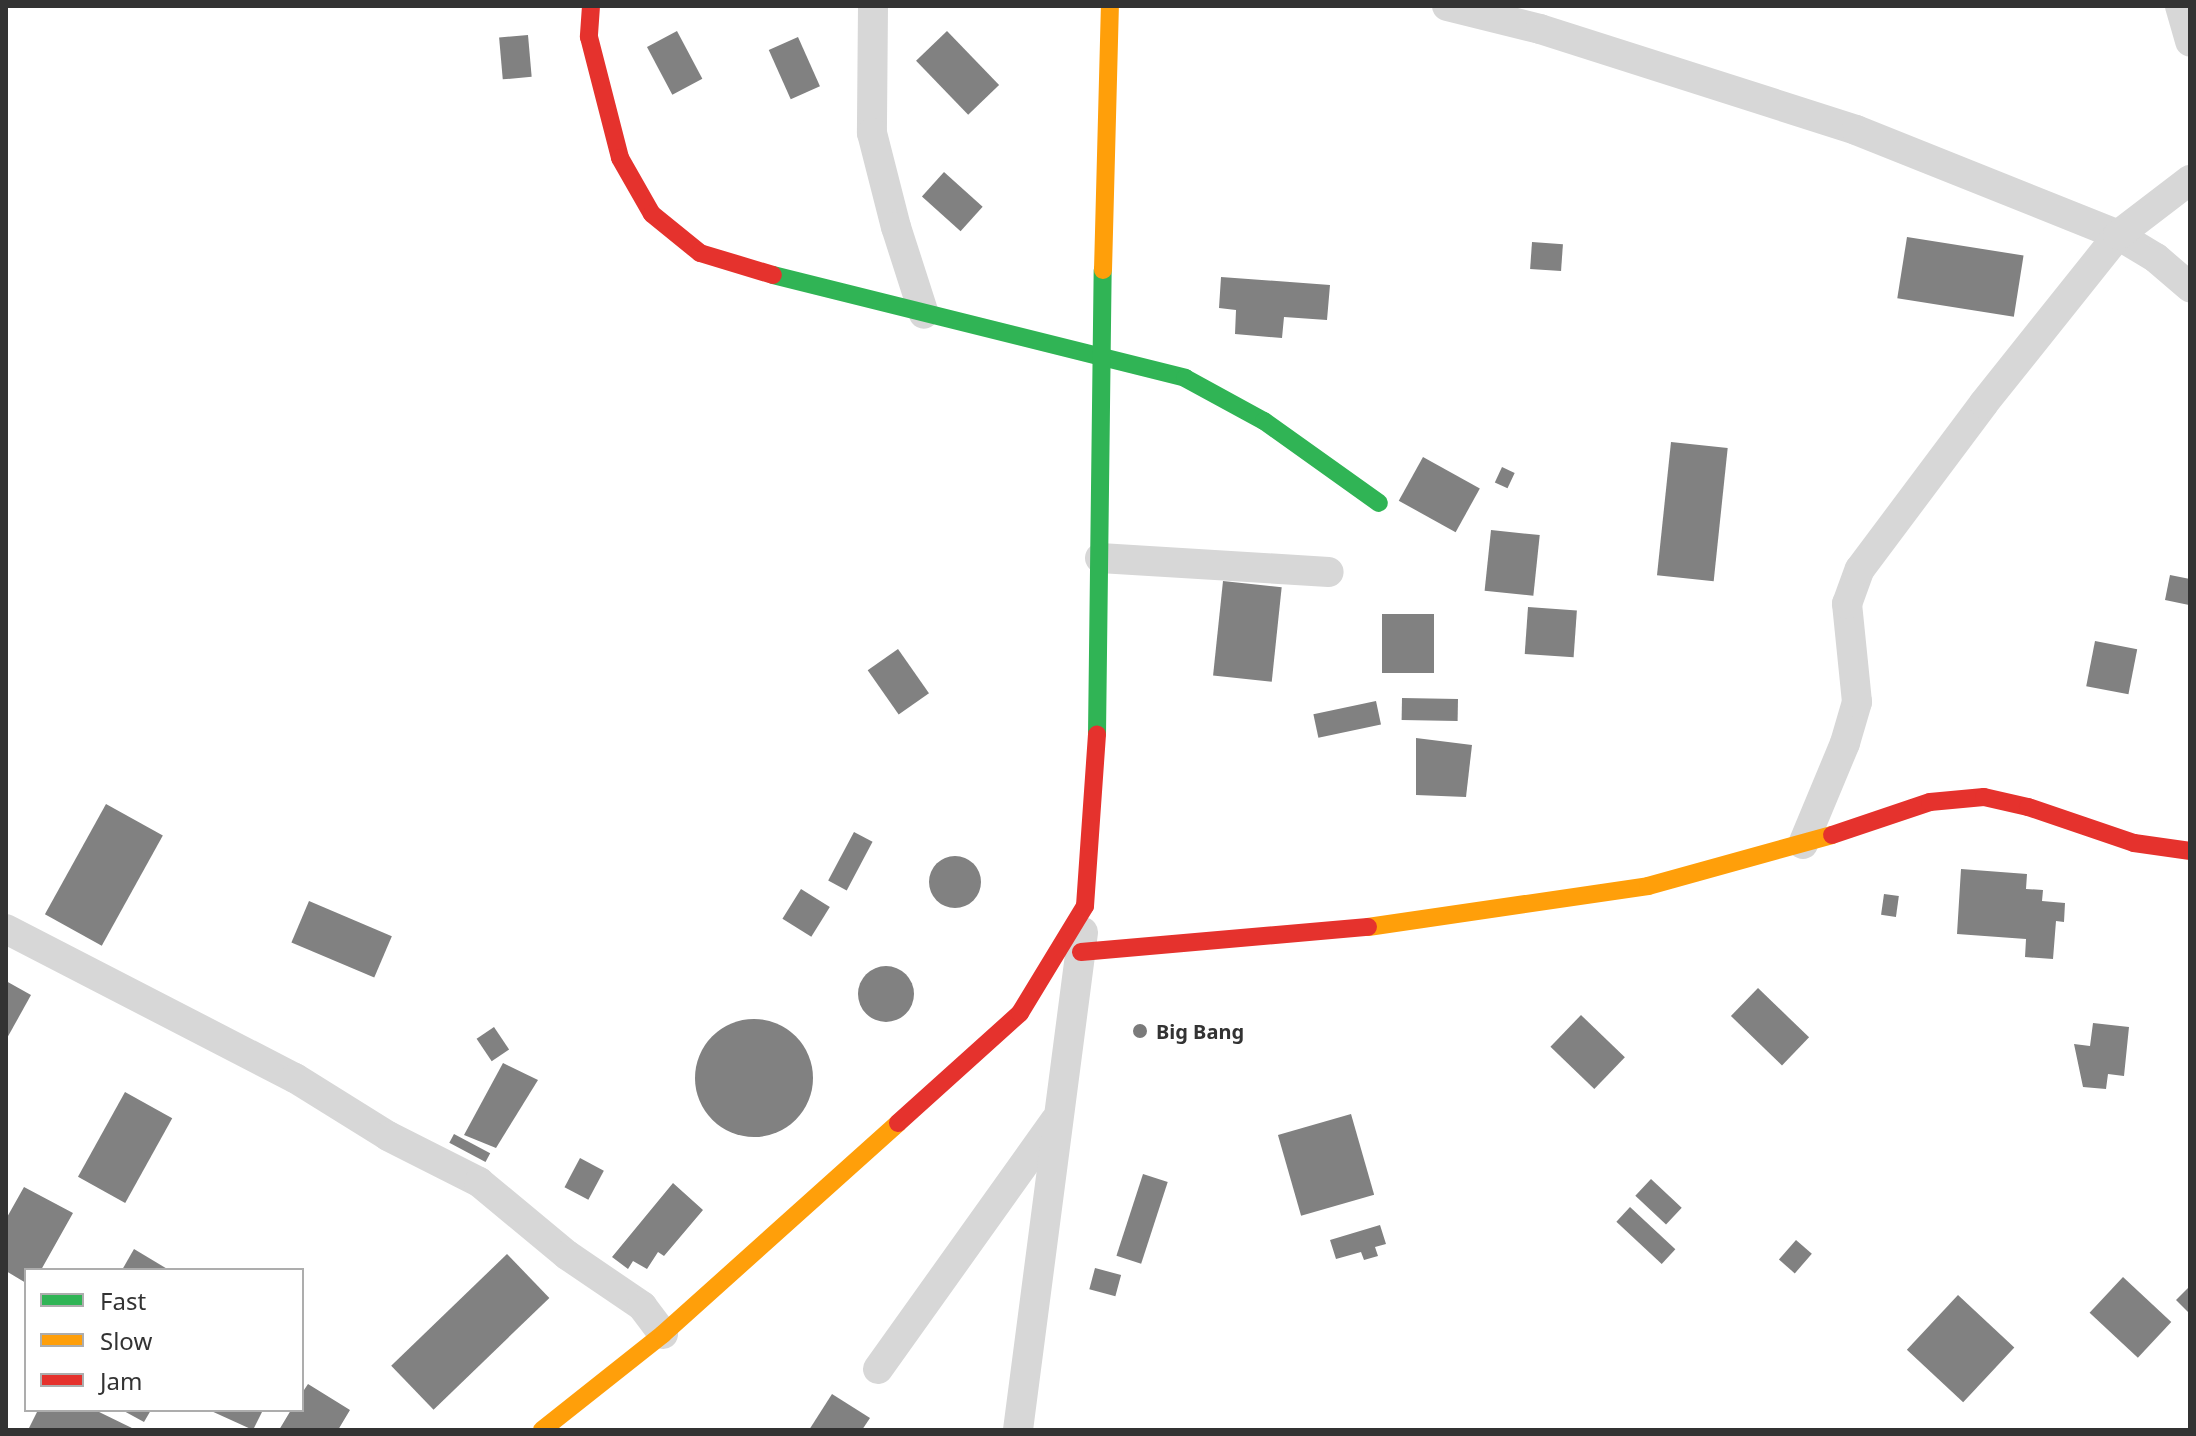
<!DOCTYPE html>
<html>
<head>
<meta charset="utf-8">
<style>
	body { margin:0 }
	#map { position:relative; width:2196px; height:1436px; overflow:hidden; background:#fff; font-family:"Noto Sans",sans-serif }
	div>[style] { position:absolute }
	.building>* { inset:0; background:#818181; transform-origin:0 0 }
	.round { border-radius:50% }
	.street>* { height:30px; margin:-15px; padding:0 15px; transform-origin:15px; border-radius:15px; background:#d7d7d7 }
	.fast>* { height:18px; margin:-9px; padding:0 9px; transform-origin:9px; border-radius:9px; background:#30b455 }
	.slow>* { height:18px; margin:-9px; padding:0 9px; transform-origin:9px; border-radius:9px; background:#ff9f0a }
	.jam>* { height:18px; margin:-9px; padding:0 9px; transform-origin:9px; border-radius:9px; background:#e5322d }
	.dots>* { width:22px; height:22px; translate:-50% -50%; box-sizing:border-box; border:4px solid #fff; border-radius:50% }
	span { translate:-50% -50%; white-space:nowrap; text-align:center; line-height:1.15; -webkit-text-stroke:8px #fff; paint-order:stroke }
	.poi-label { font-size:20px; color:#333; font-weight:700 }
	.left { translate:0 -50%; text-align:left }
	.frame { position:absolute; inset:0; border:8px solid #333; pointer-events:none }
	.legend { position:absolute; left:24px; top:1268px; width:280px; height:144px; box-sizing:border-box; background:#fff; border:2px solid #adadad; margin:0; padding:10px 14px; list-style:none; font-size:24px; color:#333 }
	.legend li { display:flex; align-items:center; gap:16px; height:40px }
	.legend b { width:40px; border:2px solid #adadad }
</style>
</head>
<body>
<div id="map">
	<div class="building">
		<i style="left:677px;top:31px;width:54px;height:34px;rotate:62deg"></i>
		<i style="left:947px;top:31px;width:75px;height:43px;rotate:46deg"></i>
		<i style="left:528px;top:35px;width:42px;height:29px;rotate:85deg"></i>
		<i style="left:798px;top:37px;width:54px;height:32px;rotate:66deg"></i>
		<i style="left:944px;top:172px;width:52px;height:33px;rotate:42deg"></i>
		<i style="left:1907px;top:237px;width:118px;height:62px;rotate:9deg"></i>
		<i style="left:1532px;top:242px;width:31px;height:27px;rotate:4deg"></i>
		<i style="clip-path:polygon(1221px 277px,1330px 285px,1327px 320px,1284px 317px,1282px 338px,1235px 334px,1236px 310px,1219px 308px)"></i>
		<i style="left:1671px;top:442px;width:57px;height:134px;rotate:6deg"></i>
		<i style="left:1423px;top:457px;width:65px;height:50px;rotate:29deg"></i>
		<i style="left:1502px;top:467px;width:14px;height:17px;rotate:25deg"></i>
		<i style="left:1491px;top:530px;width:49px;height:61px;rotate:6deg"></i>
		<i style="clip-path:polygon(2170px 575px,2190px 579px,2189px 605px,2165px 600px)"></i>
		<i style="left:1223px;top:581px;width:59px;height:95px;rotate:6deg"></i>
		<i style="left:1528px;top:607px;width:49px;height:47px;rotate:4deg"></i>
		<i style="left:1382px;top:614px;width:52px;height:59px"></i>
		<i style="left:2095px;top:641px;width:43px;height:46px;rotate:11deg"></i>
		<i style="left:898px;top:649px;width:54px;height:37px;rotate:55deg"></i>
		<i style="left:1402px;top:698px;width:56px;height:22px;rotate:1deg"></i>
		<i style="left:1376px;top:701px;width:24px;height:64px;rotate:78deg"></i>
		<i style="clip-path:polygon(1416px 738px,1472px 745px,1466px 797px,1416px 795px)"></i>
		<i style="left:106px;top:804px;width:65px;height:126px;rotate:29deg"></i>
		<i style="left:854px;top:832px;width:21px;height:55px;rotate:28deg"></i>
		<i class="round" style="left:929px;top:856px;width:52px;height:52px"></i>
		<i style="clip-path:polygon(1961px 869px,2027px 874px,2026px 889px,2043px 890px,2042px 901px,2065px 903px,2064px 922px,2056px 921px,2053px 959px,2025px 957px,2026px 939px,1957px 934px)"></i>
		<i style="left:801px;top:889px;width:34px;height:35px;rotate:32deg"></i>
		<i style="left:1884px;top:894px;width:15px;height:21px;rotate:8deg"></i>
		<i style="left:309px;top:901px;width:90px;height:45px;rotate:23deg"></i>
		<i class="round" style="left:858px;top:966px;width:56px;height:56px"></i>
		<i style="clip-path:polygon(6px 981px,31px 995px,6px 1040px)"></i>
		<i style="left:1758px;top:988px;width:71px;height:39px;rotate:44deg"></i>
		<i style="left:1581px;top:1015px;width:61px;height:44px;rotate:44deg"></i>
		<i class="round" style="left:695px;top:1019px;width:118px;height:118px"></i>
		<i style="clip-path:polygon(2093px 1023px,2129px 1027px,2124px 1076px,2108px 1074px,2106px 1089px,2083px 1087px,2074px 1044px,2090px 1046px)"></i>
		<i style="left:494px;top:1027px;width:27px;height:21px;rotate:56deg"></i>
		<i style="clip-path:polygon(503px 1063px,538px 1080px,496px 1148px,464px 1135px)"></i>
		<i style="left:125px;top:1092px;width:54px;height:97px;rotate:29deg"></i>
		<i style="left:1351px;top:1114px;width:84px;height:76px;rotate:74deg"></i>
		<i style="left:454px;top:1134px;width:41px;height:10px;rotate:28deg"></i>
		<i style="left:580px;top:1158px;width:27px;height:33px;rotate:28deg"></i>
		<i style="left:1143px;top:1174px;width:26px;height:86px;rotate:18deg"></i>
		<i style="left:1651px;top:1179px;width:42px;height:23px;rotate:43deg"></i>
		<i style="clip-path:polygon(673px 1183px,703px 1210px,664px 1256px,658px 1252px,647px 1269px,633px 1261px,628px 1269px,612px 1257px)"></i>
		<i style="clip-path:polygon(24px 1187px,73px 1213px,41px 1270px,26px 1270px,26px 1283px,6px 1271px,6px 1219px)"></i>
		<i style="left:1630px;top:1207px;width:62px;height:20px;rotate:43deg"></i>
		<i style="clip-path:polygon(1380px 1225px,1386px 1244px,1375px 1247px,1378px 1256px,1364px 1260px,1361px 1252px,1336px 1259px,1330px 1240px)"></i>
		<i style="left:1796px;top:1240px;width:21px;height:26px;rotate:41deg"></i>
		<i style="clip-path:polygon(134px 1249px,169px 1270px,122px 1270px)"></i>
		<i style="left:507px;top:1254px;width:61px;height:161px;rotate:46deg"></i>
		<i style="left:1095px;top:1268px;width:27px;height:22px;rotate:15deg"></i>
		<i style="left:2123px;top:1277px;width:66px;height:49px;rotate:43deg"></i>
		<i style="clip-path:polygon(2190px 1286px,2190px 1314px,2176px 1300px)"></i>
		<i style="left:1958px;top:1295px;width:77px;height:75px;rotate:43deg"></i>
		<i style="clip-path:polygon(308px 1384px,350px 1410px,338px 1430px,279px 1430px,291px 1410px,302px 1410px,302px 1393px)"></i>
		<i style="clip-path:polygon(832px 1394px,870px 1418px,862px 1430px,809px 1430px)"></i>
		<i style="clip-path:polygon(38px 1410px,95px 1410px,136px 1430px,28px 1430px)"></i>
		<i style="clip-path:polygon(122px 1410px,151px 1410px,144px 1422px)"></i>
		<i style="clip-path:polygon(209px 1410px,263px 1410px,253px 1430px)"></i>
	</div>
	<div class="street">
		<i style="left:873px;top:6px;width:127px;rotate:90.5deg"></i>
		<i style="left:872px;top:133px;width:97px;rotate:75.7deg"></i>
		<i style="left:896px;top:227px;width:91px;rotate:72.2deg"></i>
		<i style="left:1447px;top:6px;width:96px;rotate:13.9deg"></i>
		<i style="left:1540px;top:29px;width:332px;rotate:17.7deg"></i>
		<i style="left:1856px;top:130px;width:282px;rotate:21.8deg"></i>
		<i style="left:2118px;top:235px;width:44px;rotate:31.2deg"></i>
		<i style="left:2156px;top:258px;width:45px;rotate:40.5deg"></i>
		<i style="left:2180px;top:6px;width:37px;rotate:74deg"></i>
		<i style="left:1100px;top:558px;width:229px;rotate:3.5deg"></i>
		<i style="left:1803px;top:844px;width:109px;rotate:-67.4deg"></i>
		<i style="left:1845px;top:743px;width:43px;rotate:-73.7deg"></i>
		<i style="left:1857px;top:702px;width:99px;rotate:-95.8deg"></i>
		<i style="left:1847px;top:604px;width:37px;rotate:-70deg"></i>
		<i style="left:1860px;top:569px;width:207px;rotate:-53.2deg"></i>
		<i style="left:1984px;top:403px;width:215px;rotate:-51.4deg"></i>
		<i style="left:2118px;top:235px;width:91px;rotate:-37.4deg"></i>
		<i style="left:6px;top:929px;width:325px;rotate:27.3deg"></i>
		<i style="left:295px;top:1078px;width:110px;rotate:31.9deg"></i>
		<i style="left:388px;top:1136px;width:102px;rotate:26.8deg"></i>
		<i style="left:479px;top:1182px;width:114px;rotate:39.7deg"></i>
		<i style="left:567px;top:1255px;width:91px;rotate:34.2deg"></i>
		<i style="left:642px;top:1306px;width:35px;rotate:53deg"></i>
		<i style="left:878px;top:1369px;width:305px;rotate:-54.5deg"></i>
		<i style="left:1018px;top:1430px;width:502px;rotate:-82.56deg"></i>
	</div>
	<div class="fast">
		<i style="left:773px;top:275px;width:425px;rotate:14deg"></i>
		<i style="left:1185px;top:378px;width:90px;rotate:28.6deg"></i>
		<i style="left:1264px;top:421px;width:141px;rotate:35.5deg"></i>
		<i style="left:1097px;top:734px;width:464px;rotate:-89.3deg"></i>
	</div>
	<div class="slow">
		<i style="left:1103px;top:270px;width:264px;rotate:-88.5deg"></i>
		<i style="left:1368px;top:927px;width:283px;rotate:-8.3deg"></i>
		<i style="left:1648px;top:886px;width:191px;rotate:-15.5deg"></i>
		<i style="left:542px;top:1430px;width:154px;rotate:-38.4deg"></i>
		<i style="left:663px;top:1334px;width:316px;rotate:-41.9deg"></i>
	</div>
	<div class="jam">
		<i style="left:591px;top:6px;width:31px;rotate:94deg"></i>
		<i style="left:589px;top:37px;width:125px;rotate:75.6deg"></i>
		<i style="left:620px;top:158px;width:64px;rotate:60.3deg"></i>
		<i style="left:652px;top:214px;width:62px;rotate:39.1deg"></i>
		<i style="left:700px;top:253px;width:76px;rotate:16.8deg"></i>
		<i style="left:1832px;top:835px;width:103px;rotate:-18.6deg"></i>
		<i style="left:1930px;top:802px;width:54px;rotate:-5.3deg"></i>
		<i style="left:1984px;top:797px;width:45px;rotate:12.8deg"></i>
		<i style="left:2028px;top:807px;width:112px;rotate:18.8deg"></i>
		<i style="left:2134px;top:843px;width:57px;rotate:8.1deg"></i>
		<i style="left:1081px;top:952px;width:288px;rotate:-5deg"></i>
		<i style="left:898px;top:1123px;width:164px;rotate:-42deg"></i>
		<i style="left:1020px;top:1013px;width:125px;rotate:-58.7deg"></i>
		<i style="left:1085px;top:906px;width:172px;rotate:-86deg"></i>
	</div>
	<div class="dots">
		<i style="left:1140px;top:1031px;background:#7a7a7a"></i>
	</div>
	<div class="poi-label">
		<span class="left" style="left:1156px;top:1031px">Big Bang</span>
	</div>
	<div class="frame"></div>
	<ul class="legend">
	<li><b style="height:10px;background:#30b455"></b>Fast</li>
	<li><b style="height:10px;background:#ff9f0a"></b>Slow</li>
	<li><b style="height:10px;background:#e5322d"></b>Jam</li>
	</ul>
</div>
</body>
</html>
